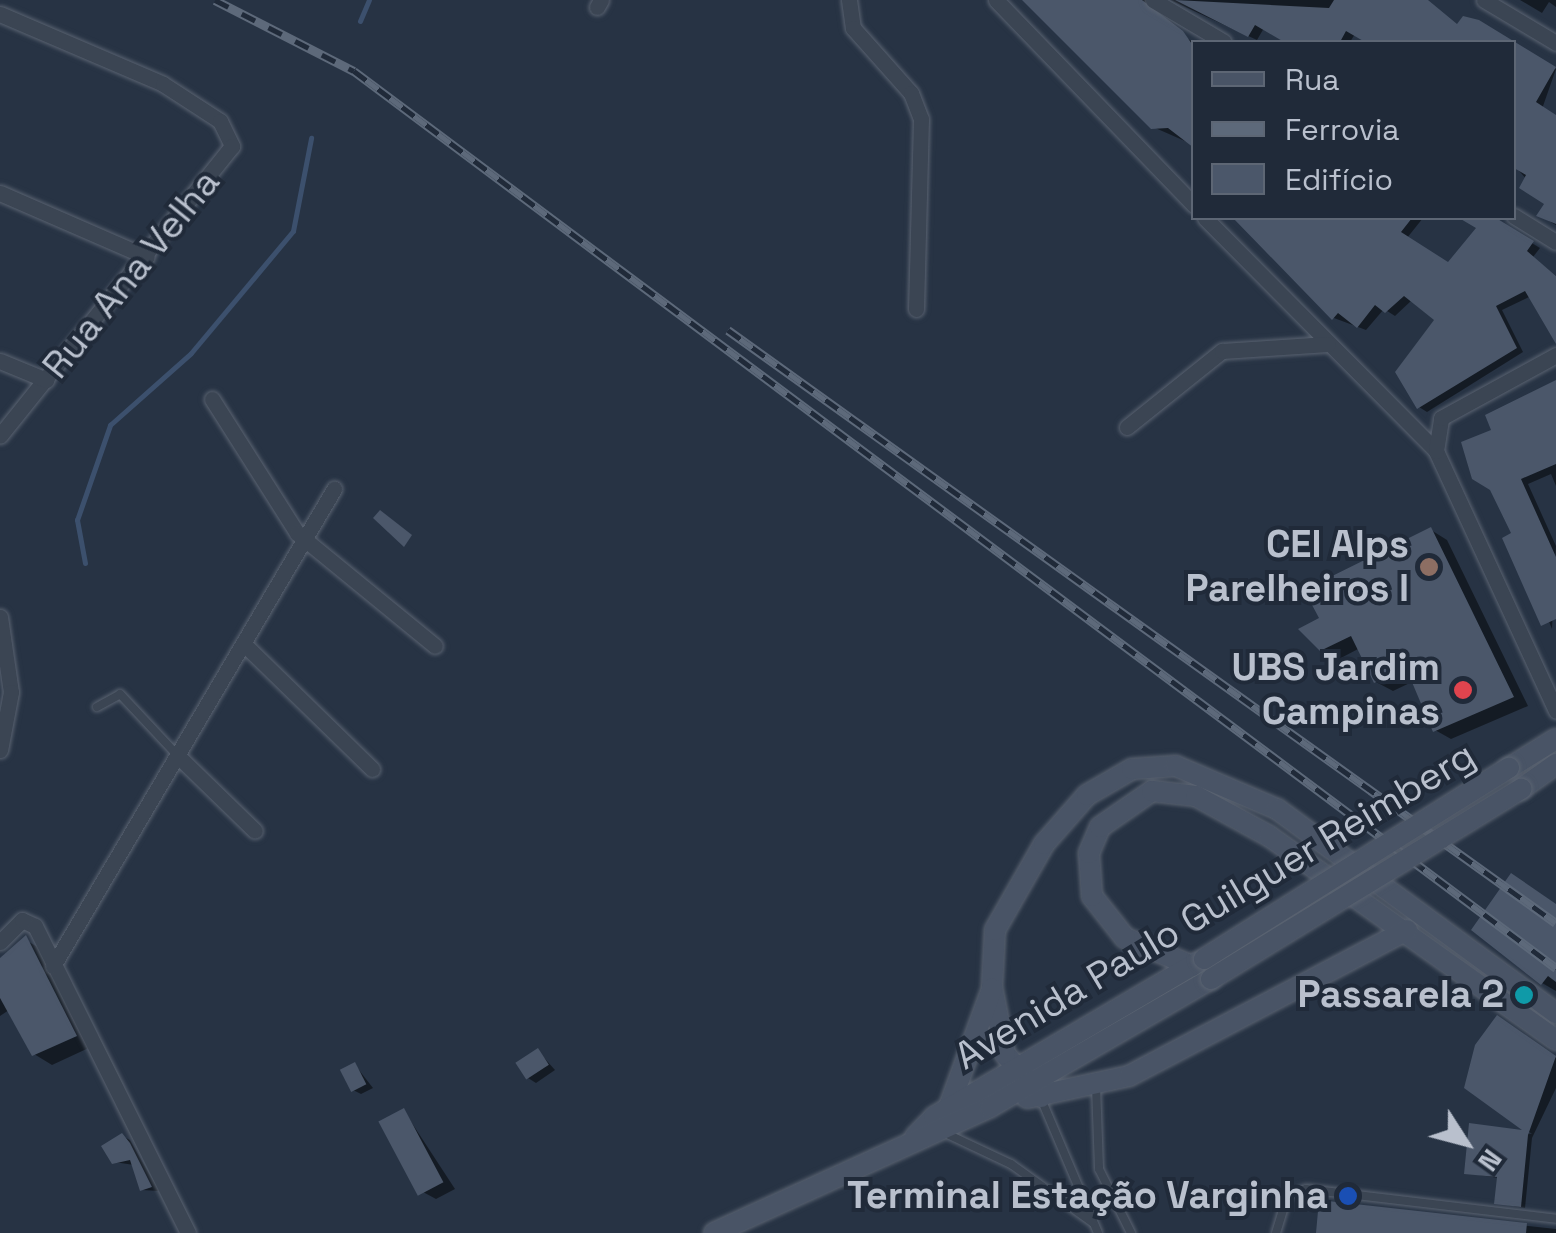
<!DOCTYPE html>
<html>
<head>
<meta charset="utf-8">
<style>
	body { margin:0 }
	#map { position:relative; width:1556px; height:1233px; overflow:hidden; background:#273344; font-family:"Space Grotesk",sans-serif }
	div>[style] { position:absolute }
	.shadow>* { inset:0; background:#0007 }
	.stream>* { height:5px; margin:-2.5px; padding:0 2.5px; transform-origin:2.5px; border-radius:2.5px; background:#3c506d }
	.building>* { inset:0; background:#4b576a; transform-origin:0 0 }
	.roads { filter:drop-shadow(0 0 2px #5a6371) drop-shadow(0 0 2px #5a6371) }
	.lane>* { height:8px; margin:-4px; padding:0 4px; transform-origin:4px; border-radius:4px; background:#3b4553 }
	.street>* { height:15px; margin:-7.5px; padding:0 7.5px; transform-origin:7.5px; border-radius:7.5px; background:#3b4553 }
	.secondary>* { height:20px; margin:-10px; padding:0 10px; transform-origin:10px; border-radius:10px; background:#495466 }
	.rail>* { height:9px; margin-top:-4.5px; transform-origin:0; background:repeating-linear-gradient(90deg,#202a39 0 15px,#5d697a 0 30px); box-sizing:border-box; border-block:2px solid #5d697a }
	.bridges { filter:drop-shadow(0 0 2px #5a6371) drop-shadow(0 0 2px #5a6371) }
	.secondary-bridge>* { height:20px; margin:-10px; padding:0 10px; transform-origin:10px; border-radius:10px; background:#495466 }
	.dots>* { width:28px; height:28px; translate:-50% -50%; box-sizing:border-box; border:5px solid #202a39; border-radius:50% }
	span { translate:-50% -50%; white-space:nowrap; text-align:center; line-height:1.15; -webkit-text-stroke:8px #202a39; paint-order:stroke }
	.street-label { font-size:38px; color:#b9c0cd }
	.poi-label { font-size:38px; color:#b9c0cd; font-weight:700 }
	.right { translate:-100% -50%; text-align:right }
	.legend { position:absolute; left:1191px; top:40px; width:325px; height:180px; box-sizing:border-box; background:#202a39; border:2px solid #5d6674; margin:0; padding:12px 18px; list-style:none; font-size:30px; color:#b9c0cd }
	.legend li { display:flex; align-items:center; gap:20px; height:50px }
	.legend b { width:50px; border:2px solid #5d6674 }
	.north { position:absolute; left:1416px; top:1093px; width:100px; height:100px; -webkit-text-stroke:8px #202a39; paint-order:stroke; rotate:126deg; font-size:28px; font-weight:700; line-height:40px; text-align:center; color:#b9c0cd }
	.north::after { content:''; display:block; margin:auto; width:35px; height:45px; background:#b9c0cd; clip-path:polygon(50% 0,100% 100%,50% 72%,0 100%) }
</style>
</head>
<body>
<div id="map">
	<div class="shadow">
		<i style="clip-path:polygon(1029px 0,1154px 0,1154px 16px,1194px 43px,1194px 145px,1153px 127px)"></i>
		<i style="clip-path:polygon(1170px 0,1418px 0,1451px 42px,1370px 42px,1355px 34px,1350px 42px,1284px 42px,1264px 28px,1257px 40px)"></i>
		<i style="clip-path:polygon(1520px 0,1556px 0,1556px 7px,1549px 2px,1542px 13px)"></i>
		<i style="clip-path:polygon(1514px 44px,1556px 69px,1542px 109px,1556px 117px,1556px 225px,1540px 216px,1547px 203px,1514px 165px)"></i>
		<i style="clip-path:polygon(1314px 218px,1423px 218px,1407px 238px,1449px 265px,1479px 227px,1468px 218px,1491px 218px,1540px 248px,1533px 257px,1556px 276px,1556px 343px,1531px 296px,1502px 310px,1523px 352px,1427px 412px,1419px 407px,1437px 320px,1412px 300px,1395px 316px,1384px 309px,1366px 330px,1334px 318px,1279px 261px)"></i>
		<i style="clip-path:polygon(1556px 382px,1556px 486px,1551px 474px,1528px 484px,1556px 546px,1552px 629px,1514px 534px,1494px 432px)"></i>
		<i style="clip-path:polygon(1431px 530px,1447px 540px,1528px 706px,1451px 739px,1435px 730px,1414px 681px,1393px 691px,1376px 682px,1360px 648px,1339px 659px,1322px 649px,1322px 620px)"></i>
		<i style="clip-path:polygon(1556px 906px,1556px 991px,1542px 983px)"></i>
		<i style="clip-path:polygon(29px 942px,46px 952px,93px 1046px,52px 1065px,34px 1054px,9px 1010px,0 1016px,0 968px)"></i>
		<i style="clip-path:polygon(1498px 1018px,1556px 1058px,1556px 1088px,1532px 1138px,1525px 1208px,1496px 1203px,1499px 1178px,1466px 1173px,1471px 1126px,1532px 1134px,1466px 1087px)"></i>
		<i style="clip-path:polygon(538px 1051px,555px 1070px,536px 1083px,528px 1078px)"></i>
		<i style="clip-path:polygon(355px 1065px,373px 1088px,361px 1094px,353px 1090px)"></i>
		<i style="clip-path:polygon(404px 1111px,455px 1189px,436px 1199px,423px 1192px)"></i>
		<i style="clip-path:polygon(122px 1136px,130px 1140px,159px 1191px,142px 1190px,134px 1165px,114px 1162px)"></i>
		<i style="clip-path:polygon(1321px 1203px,1556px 1229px,1556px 1233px,1318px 1233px)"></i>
	</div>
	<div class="stream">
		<i style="left:360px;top:21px;width:23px;rotate:-67deg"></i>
		<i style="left:85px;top:563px;width:44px;rotate:-100.5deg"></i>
		<i style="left:77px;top:520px;width:101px;rotate:-70.8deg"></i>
		<i style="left:110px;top:425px;width:108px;rotate:-41.6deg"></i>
		<i style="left:191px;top:353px;width:159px;rotate:-50.1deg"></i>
		<i style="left:293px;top:231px;width:95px;rotate:-79deg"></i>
	</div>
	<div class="building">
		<i style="clip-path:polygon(1022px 0,1142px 0,1183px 31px,1194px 47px,1194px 148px,1168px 128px,1151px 129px)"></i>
		<i style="clip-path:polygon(1175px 0,1329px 8px,1334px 0,1428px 0,1457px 24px,1463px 16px,1479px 20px,1556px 67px,1536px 102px,1556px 115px,1556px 224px,1536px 216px,1544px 204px,1519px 188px,1526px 175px,1514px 168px,1514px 42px,1365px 42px,1346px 31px,1340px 42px,1284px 42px,1255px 25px,1248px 37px)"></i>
		<i style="clip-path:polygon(1233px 218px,1412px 218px,1401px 232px,1448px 262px,1476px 228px,1459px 218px,1496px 218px,1534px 241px,1527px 251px,1556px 276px,1556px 344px,1525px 291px,1496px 306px,1517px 348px,1417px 409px,1395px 372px,1434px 320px,1404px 296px,1385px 313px,1375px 305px,1357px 328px,1338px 313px,1332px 320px)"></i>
		<i style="clip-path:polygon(1556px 380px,1556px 464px,1521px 479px,1556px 557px,1556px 619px,1541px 626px,1502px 538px,1511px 533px,1490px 490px,1472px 479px,1461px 442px,1491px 430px,1485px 415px)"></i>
		<i style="clip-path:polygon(380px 510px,412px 535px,404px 547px,373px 518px)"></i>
		<i style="clip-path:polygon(1431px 527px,1514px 697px,1433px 732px,1406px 668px,1374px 683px,1351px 636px,1320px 651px,1298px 629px,1319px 618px,1304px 590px)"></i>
		<i style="clip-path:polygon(1511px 873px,1556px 904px,1556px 982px,1548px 976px,1541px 985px,1471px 930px)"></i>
		<i style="clip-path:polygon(26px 935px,77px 1036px,32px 1056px,0 998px,0 958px)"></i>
		<i style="clip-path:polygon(1497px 1015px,1556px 1056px,1528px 1135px,1521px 1207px,1494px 1204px,1497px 1177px,1464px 1174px,1469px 1123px,1522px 1130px,1464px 1088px,1475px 1045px)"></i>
		<i style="left:538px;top:1048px;width:20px;height:27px;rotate:57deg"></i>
		<i style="left:355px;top:1062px;width:25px;height:17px;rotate:63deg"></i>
		<i style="left:404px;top:1108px;width:84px;height:29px;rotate:62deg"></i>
		<i style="clip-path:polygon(122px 1133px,130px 1143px,152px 1187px,140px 1191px,130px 1160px,112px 1164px,101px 1146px)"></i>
		<i style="clip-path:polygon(1319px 1200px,1527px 1223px,1526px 1233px,1316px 1233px)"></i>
	</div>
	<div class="roads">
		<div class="lane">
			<i style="left:97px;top:707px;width:26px;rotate:-29deg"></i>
			<i style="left:120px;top:694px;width:85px;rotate:46.9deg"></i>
			<i style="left:1096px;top:1086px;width:83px;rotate:87.9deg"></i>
			<i style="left:1099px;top:1169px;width:72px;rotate:63.4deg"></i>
			<i style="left:1042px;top:1101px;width:143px;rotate:67deg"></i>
			<i style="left:945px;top:1133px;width:73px;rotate:25.2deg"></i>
			<i style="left:1011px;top:1164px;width:100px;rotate:35.6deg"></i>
			<i style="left:1276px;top:1233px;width:39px;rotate:-73deg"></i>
			<i style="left:1287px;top:1196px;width:20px;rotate:-20deg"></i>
			<i style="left:1306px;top:1189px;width:252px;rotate:6.8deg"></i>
		</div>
		<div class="street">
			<i style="left:849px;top:0;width:28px;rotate:82deg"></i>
			<i style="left:853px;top:28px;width:87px;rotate:48.3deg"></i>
			<i style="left:911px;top:93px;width:28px;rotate:69deg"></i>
			<i style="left:921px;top:119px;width:190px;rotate:91.5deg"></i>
			<i style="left:996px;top:0;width:285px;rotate:46deg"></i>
			<i style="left:1153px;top:0;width:82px;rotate:30.6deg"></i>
			<i style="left:1484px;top:0;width:84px;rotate:30.8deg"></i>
			<i style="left:597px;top:7px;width:8px;rotate:-60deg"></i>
			<i style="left:0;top:14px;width:177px;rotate:23.2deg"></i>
			<i style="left:163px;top:84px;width:68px;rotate:33deg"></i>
			<i style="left:220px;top:121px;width:28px;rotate:64deg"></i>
			<i style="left:232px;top:146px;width:371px;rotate:128.7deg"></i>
			<i style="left:0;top:193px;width:160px;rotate:23.5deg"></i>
			<i style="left:1514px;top:216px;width:49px;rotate:31.8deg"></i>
			<i style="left:1205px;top:218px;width:328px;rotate:45.2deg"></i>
			<i style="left:1436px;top:451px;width:286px;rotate:65.2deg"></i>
			<i style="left:0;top:361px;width:50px;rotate:22.4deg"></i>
			<i style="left:212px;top:399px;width:159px;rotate:57.6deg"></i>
			<i style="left:297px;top:533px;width:178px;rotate:39.3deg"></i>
			<i style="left:1127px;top:427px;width:122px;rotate:-38.7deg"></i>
			<i style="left:1222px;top:351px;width:106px;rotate:-3.8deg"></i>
			<i style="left:1436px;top:451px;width:33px;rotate:-81deg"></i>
			<i style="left:1441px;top:418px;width:131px;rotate:-28.7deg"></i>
			<i style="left:0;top:617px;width:76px;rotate:81.7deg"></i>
			<i style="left:11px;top:692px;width:59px;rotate:100.7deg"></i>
			<i style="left:244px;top:644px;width:179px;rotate:44.3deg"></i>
			<i style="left:178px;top:756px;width:107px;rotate:44.2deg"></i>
			<i style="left:0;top:942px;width:31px;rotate:-45deg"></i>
			<i style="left:22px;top:920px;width:14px;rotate:25deg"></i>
			<i style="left:35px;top:926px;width:343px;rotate:63.5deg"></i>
			<i style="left:53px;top:966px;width:554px;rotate:-59.5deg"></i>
		</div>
		<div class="secondary">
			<i style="left:1509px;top:768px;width:55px;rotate:-31.7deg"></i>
			<i style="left:1521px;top:789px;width:43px;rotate:-35.5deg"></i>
			<i style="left:1192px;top:966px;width:73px;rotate:-157.3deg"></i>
			<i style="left:1125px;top:938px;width:53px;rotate:-128.2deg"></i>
			<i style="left:1092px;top:896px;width:43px;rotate:-94deg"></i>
			<i style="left:1089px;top:853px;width:28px;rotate:-67deg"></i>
			<i style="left:1100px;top:827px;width:63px;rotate:-34.7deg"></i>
			<i style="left:1152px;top:791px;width:44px;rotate:6.5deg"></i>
			<i style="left:1196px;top:796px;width:83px;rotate:28.7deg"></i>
			<i style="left:1269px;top:836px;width:352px;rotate:35.4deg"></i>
			<i style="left:1041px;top:1097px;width:56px;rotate:-129.9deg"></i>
			<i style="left:1005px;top:1054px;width:68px;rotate:-101deg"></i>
			<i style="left:992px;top:987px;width:57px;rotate:-87deg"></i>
			<i style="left:995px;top:930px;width:99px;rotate:-60.3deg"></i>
			<i style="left:1044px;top:844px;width:65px;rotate:-48.7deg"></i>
			<i style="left:1087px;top:795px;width:52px;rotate:-30deg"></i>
			<i style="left:1132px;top:769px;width:44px;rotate:-3.9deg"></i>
			<i style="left:1176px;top:766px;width:110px;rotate:23.1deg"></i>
			<i style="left:1277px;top:809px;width:346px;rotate:36.2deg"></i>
			<i style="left:1027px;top:1098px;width:104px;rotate:-12.2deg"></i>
			<i style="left:1129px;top:1076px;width:314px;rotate:-27.7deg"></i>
			<i style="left:949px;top:1107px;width:126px;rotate:-70deg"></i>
			<i style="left:915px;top:1137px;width:28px;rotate:-46deg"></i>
			<i style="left:934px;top:1117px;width:305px;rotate:-30.4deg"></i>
			<i style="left:714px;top:1233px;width:303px;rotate:-24.5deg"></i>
			<i style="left:990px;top:1107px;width:255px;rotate:-30.1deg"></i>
		</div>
	</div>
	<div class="rail">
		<i style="left:215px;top:0;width:156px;rotate:27.1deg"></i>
		<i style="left:354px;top:71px;width:1500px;rotate:36.73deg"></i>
		<i style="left:728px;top:330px;width:1018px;rotate:35.61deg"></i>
	</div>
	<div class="bridges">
		<div class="secondary-bridge">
			<i style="left:1204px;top:959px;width:360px;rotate:-32.1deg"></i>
			<i style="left:1211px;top:979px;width:364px;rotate:-31.5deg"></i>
		</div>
	</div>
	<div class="dots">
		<i style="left:1429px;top:567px;background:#8d6e63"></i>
		<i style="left:1463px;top:690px;background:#e0444e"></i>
		<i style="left:1524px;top:995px;background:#0f9aa8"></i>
		<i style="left:1348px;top:1196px;background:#1a4fb4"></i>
	</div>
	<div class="street-label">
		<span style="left:131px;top:274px;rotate:-51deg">Rua Ana Velha</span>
		<span style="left:1215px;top:906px;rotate:-31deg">Avenida Paulo Guilguer Reimberg</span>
	</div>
	<div class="poi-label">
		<span class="right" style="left:1409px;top:567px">CEI Alps<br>Parelheiros I</span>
		<span class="right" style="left:1440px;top:690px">UBS Jardim<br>Campinas</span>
		<span class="right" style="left:1504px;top:995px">Passarela 2</span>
		<span class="right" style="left:1328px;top:1196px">Terminal Estação Varginha</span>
	</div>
	<ul class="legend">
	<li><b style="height:12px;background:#495466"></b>Rua</li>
	<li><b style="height:12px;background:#5d697a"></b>Ferrovia</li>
	<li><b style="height:28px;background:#4b576a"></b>Edifício</li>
	</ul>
	<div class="north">N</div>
</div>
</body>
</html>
